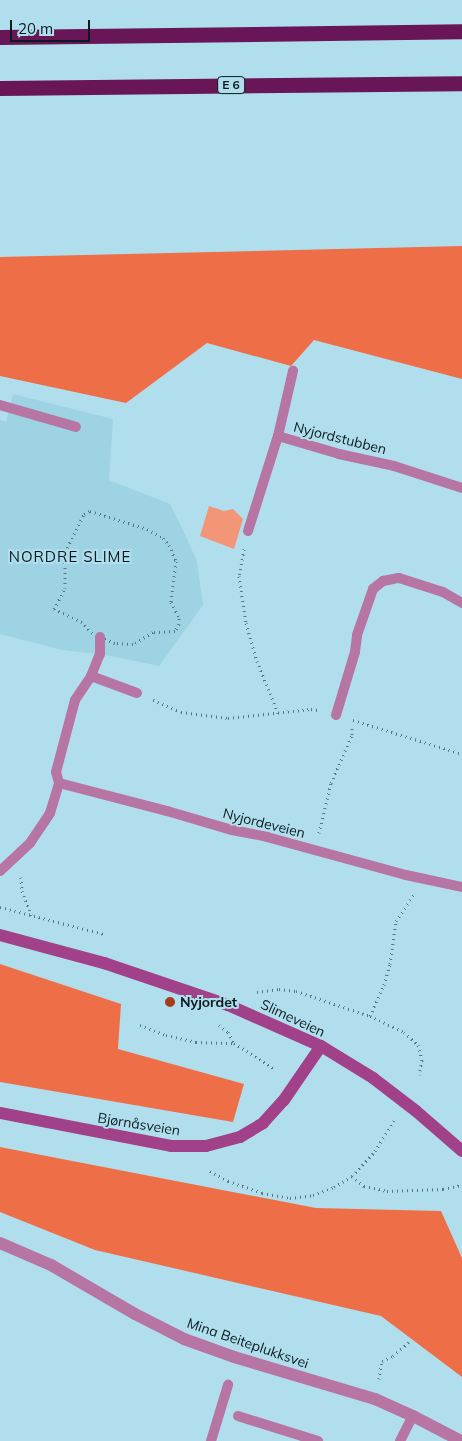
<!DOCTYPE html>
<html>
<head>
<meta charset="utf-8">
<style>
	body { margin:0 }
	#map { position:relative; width:462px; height:1441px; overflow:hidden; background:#b1deec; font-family:Mulish,sans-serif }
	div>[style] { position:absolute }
	.built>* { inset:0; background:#9dd3e3 }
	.green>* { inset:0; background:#f39678 }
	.forest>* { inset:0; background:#ee6f47 }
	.path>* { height:3px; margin-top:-1.5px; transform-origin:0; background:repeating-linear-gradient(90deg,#57767f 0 1px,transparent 0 5px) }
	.lane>* { height:10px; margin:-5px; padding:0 5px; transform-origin:5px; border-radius:5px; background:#b675a3 }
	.street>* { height:12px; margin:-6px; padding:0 6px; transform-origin:6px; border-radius:6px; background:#b675a3 }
	.secondary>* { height:12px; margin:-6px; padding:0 6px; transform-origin:6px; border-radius:6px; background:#a14189 }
	.highway>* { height:15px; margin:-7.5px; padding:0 7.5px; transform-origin:7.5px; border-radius:7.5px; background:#681657 }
	.dots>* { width:14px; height:14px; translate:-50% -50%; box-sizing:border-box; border:2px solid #b1deec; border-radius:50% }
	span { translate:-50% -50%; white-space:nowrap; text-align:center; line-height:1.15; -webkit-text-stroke:4px #b1deec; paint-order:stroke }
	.shield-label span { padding:1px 4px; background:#b1deec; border:1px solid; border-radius:4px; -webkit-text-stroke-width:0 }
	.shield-label { font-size:12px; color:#091b20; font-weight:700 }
	.street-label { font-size:14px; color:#091b20 }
	.poi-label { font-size:14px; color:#091b20; font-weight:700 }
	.left { translate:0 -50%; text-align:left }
	.neighbourhood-label { font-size:15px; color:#091b20; letter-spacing:1px }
	.scale { position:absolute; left:10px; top:20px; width:80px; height:22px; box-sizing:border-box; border:2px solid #091b20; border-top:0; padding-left:6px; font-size:15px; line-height:18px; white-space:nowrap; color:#091b20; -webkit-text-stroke:4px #b1deec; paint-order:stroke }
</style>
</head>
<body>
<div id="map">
	<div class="built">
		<i style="clip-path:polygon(13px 394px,113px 419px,109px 480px,170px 504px,181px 526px,197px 561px,203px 605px,159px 666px,106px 655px,62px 650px,0 634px,0 420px,6px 422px)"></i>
	</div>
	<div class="green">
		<i style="clip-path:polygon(209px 506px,224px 511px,233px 509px,243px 519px,234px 549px,200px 536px)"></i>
	</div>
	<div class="forest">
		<i style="clip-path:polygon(462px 246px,462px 379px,314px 340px,291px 366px,207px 343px,126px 403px,0 376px,0 257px)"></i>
		<i style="clip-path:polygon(0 964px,121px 1004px,118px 1049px,244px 1084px,233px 1122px,0 1082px)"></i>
		<i style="clip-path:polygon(0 1147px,316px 1208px,441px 1211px,462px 1258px,462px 1377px,381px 1316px,95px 1250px,0 1212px)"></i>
	</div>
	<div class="path">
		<i style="left:90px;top:511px;width:60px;rotate:17.5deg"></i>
		<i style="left:147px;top:529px;width:18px;rotate:29deg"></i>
		<i style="left:163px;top:538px;width:9px;rotate:49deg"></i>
		<i style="left:169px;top:545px;width:17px;rotate:66deg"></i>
		<i style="left:176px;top:561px;width:41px;rotate:97deg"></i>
		<i style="left:171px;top:602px;width:18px;rotate:63deg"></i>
		<i style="left:179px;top:618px;width:6px;rotate:90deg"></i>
		<i style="left:179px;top:624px;width:8px;rotate:120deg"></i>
		<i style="left:175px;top:631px;width:22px;rotate:177deg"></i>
		<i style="left:153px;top:632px;width:23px;rotate:149deg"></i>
		<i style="left:133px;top:644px;width:18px;rotate:-177deg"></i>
		<i style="left:115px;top:643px;width:25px;rotate:-157deg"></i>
		<i style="left:92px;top:633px;width:15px;rotate:-132deg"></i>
		<i style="left:82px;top:622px;width:31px;rotate:-155deg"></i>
		<i style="left:54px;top:609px;width:24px;rotate:-62deg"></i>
		<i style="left:65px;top:588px;width:36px;rotate:-90deg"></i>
		<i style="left:65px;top:552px;width:42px;rotate:-63.4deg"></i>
		<i style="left:84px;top:514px;width:7px;rotate:-27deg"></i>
		<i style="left:244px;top:549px;width:27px;rotate:100deg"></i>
		<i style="left:239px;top:576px;width:48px;rotate:81.5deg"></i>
		<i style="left:246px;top:623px;width:40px;rotate:74deg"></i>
		<i style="left:257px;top:661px;width:56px;rotate:68deg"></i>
		<i style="left:153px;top:700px;width:30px;rotate:23deg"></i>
		<i style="left:181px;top:712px;width:47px;rotate:7.3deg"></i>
		<i style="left:228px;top:718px;width:83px;rotate:-6.2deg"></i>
		<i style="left:311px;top:709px;width:7px;rotate:8deg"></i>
		<i style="left:353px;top:720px;width:114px;rotate:17.3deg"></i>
		<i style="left:319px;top:833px;width:51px;rotate:-76.5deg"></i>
		<i style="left:331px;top:783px;width:52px;rotate:-66.4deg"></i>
		<i style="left:352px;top:735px;width:10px;rotate:-90deg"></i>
		<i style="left:21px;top:877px;width:14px;rotate:86deg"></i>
		<i style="left:22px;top:891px;width:26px;rotate:69deg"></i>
		<i style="left:0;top:907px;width:107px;rotate:14.6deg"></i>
		<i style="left:257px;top:992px;width:22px;rotate:-8deg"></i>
		<i style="left:279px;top:989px;width:17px;rotate:7deg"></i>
		<i style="left:296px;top:991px;width:78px;rotate:18.7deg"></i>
		<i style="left:370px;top:1016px;width:38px;rotate:25deg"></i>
		<i style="left:404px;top:1032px;width:19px;rotate:43deg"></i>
		<i style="left:418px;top:1045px;width:16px;rotate:75deg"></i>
		<i style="left:422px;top:1060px;width:15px;rotate:101deg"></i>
		<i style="left:370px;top:1016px;width:34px;rotate:-66deg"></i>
		<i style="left:384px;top:985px;width:22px;rotate:-74deg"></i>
		<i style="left:390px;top:964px;width:43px;rotate:-82.1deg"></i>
		<i style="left:396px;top:921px;width:32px;rotate:-56deg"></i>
		<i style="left:140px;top:1025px;width:28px;rotate:21deg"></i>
		<i style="left:166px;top:1035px;width:31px;rotate:13deg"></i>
		<i style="left:196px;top:1042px;width:38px;rotate:2deg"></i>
		<i style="left:219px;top:1025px;width:11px;rotate:38deg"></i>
		<i style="left:228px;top:1032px;width:13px;rotate:61deg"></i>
		<i style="left:234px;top:1043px;width:49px;rotate:32.4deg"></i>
		<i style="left:210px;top:1171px;width:21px;rotate:29deg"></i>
		<i style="left:228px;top:1181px;width:36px;rotate:19deg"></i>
		<i style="left:262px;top:1193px;width:28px;rotate:10deg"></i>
		<i style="left:290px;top:1198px;width:23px;rotate:-7deg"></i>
		<i style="left:313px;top:1195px;width:22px;rotate:-21deg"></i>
		<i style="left:334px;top:1187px;width:21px;rotate:-31deg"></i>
		<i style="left:352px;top:1176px;width:34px;rotate:-47deg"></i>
		<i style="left:375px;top:1151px;width:36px;rotate:-58deg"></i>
		<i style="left:352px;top:1176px;width:16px;rotate:40deg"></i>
		<i style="left:364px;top:1186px;width:24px;rotate:12deg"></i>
		<i style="left:387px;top:1191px;width:56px;rotate:-2deg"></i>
		<i style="left:443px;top:1189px;width:19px;rotate:-12deg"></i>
		<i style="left:379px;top:1379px;width:18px;rotate:-81deg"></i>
		<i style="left:382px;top:1361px;width:12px;rotate:-24deg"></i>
		<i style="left:393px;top:1356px;width:21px;rotate:-41deg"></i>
	</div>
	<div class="lane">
		<i style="left:0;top:405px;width:79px;rotate:16.1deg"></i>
		<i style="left:278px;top:436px;width:67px;rotate:-77deg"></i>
		<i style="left:248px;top:531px;width:100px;rotate:-72.5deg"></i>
		<i style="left:278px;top:436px;width:64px;rotate:16.4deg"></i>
		<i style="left:339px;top:454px;width:56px;rotate:12.3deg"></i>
		<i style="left:394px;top:466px;width:71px;rotate:17.9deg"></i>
		<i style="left:91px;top:676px;width:49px;rotate:20.3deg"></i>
		<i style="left:336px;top:715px;width:66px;rotate:-73.2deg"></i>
		<i style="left:355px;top:652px;width:17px;rotate:-83deg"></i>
		<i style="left:357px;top:635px;width:49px;rotate:-70.8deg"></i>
		<i style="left:373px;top:589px;width:13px;rotate:-39deg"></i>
		<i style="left:383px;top:581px;width:16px;rotate:-11deg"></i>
		<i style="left:399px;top:578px;width:46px;rotate:17.7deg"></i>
		<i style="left:443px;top:592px;width:22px;rotate:30deg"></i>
		<i style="left:59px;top:783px;width:112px;rotate:14.5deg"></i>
		<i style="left:167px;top:811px;width:68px;rotate:16.3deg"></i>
		<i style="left:232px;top:830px;width:36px;rotate:11deg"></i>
		<i style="left:267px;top:837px;width:144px;rotate:15.3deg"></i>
		<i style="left:406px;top:875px;width:57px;rotate:12.1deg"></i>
		<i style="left:0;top:871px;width:41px;rotate:-43deg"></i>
		<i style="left:30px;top:843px;width:36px;rotate:-56deg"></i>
		<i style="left:50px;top:813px;width:31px;rotate:-73deg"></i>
		<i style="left:59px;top:783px;width:11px;rotate:-105deg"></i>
		<i style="left:56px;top:772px;width:74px;rotate:-75.2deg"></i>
		<i style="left:75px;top:700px;width:29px;rotate:-56deg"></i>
		<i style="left:91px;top:676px;width:24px;rotate:-68deg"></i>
		<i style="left:100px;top:654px;width:17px;rotate:-90deg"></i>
		<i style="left:238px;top:1416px;width:84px;rotate:17.4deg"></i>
		<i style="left:211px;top:1441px;width:59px;rotate:-73.1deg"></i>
		<i style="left:400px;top:1441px;width:28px;rotate:-63deg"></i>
	</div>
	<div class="street">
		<i style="left:0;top:1243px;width:56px;rotate:23.3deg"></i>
		<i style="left:51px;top:1265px;width:97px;rotate:30.3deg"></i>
		<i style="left:135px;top:1314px;width:55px;rotate:27deg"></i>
		<i style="left:184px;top:1339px;width:53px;rotate:19.8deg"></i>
		<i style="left:234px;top:1357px;width:147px;rotate:16.6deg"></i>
		<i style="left:375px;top:1399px;width:42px;rotate:24.1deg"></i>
		<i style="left:413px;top:1416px;width:54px;rotate:27.5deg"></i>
	</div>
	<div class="secondary">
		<i style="left:0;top:935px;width:108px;rotate:15.1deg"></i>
		<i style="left:104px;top:963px;width:131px;rotate:18.7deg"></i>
		<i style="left:228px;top:1005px;width:102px;rotate:23.8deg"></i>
		<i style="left:321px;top:1046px;width:61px;rotate:31.6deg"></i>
		<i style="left:373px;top:1078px;width:54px;rotate:37.5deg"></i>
		<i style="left:416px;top:1111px;width:61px;rotate:41deg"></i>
		<i style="left:0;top:1113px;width:174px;rotate:10.9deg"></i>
		<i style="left:171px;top:1146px;width:35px"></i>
		<i style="left:206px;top:1146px;width:35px;rotate:-15deg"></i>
		<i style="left:240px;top:1137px;width:27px;rotate:-31deg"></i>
		<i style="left:263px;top:1123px;width:31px;rotate:-48deg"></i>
		<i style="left:284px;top:1100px;width:65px;rotate:-55.6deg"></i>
	</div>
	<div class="highway">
		<i style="left:0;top:37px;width:462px;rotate:-0.7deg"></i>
		<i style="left:0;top:88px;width:462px;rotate:-0.6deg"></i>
	</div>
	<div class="dots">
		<i style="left:170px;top:1002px;background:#a43d19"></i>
	</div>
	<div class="shield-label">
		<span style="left:231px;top:85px">E 6</span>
	</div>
	<div class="street-label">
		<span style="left:340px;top:438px;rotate:14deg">Nyjordstubben</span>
		<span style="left:264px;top:823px;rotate:14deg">Nyjordeveien</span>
		<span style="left:293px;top:1018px;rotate:25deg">Slimeveien</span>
		<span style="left:139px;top:1124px;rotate:9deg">Bjørnåsveien</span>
		<span style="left:248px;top:1343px;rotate:19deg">Mina Beiteplukksvei</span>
	</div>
	<div class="poi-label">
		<span class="left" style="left:180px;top:1002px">Nyjordet</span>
	</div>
	<div class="neighbourhood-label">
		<span style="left:70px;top:557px">NORDRE SLIME</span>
	</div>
	<div class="scale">20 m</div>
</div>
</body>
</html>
